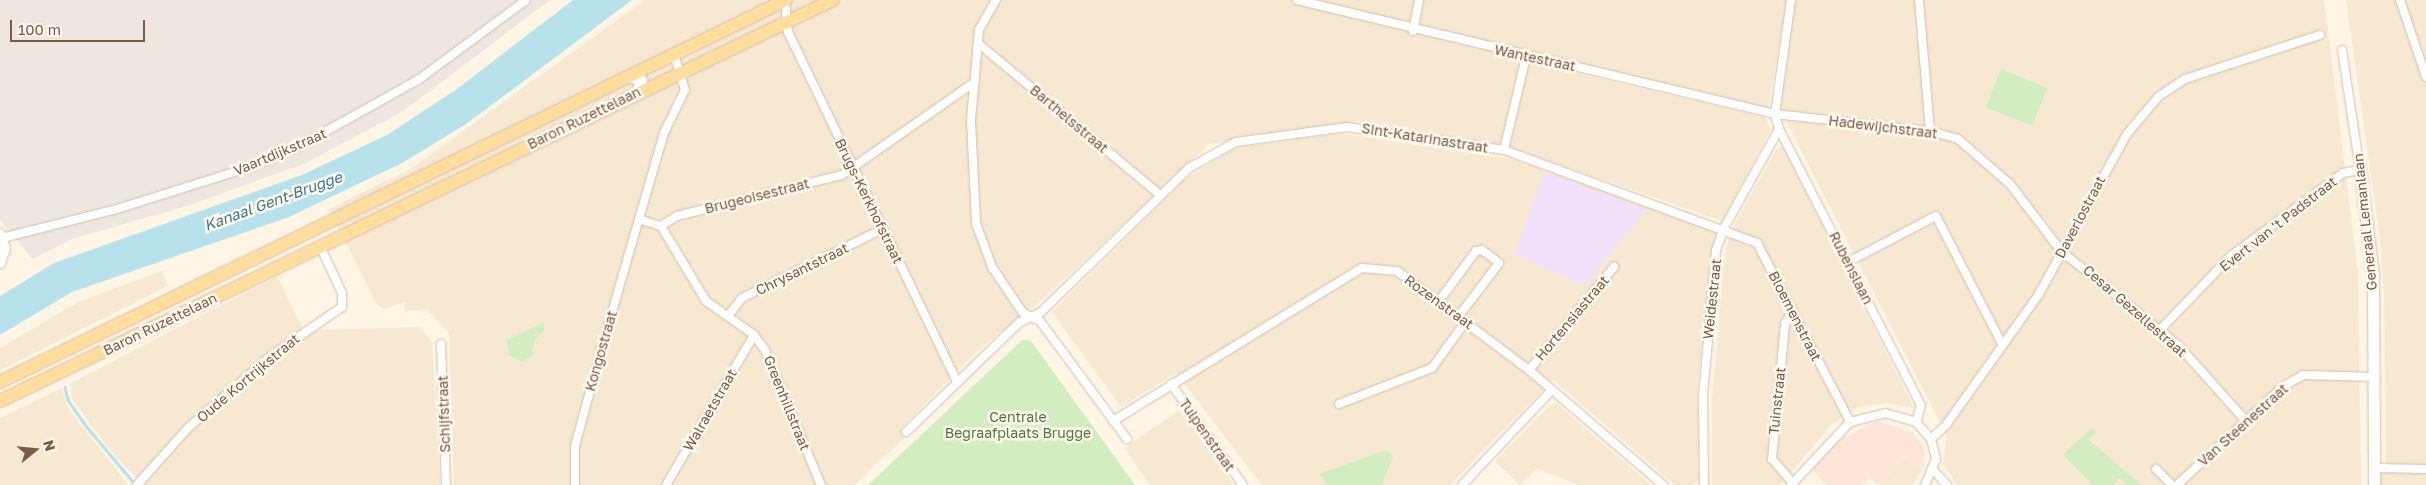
<!DOCTYPE html>
<html>
<head>
<meta charset="utf-8">
<style>
	body { margin:0 }
	#map { position:relative; width:2426px; height:485px; overflow:hidden; background:#fef5e5; font-family:"Golos Text",sans-serif }
	div>[style] { position:absolute }
	.residential>* { inset:0; background:#f7e8d2 }
	.commercial>* { inset:0; background:#ffe5d9 }
	.industrial>* { inset:0; background:#eee7df }
	.education>* { inset:0; background:#f2e1fb }
	.green>* { inset:0; background:#d2eec1; transform-origin:0 0 }
	.water>* { inset:0; background:#b7e2eb }
	.stream>* { height:2.5px; margin:-1.25px; padding:0 1.25px; transform-origin:1.25px; border-radius:1.25px; background:#b7e2eb }
	.roads { filter:drop-shadow(0 0 1px #d4bfac) drop-shadow(0 0 1px #d4bfac) }
	.minor>* { height:8px; margin:-4px; padding:0 4px; transform-origin:4px; border-radius:4px; background:#fff }
	.tertiary>* { height:10px; margin:-5px; padding:0 5px; transform-origin:5px; border-radius:5px; background:#fff }
	.secondary>* { height:11px; margin:-5.5px; padding:0 5.5px; transform-origin:5.5px; border-radius:5.5px; background:#fff }
	.primary>* { height:12px; margin:-6px; padding:0 6px; transform-origin:6px; border-radius:6px; background:#ffdd9c }
	span { translate:-50% -50%; white-space:nowrap; text-align:center; line-height:1.15; -webkit-text-stroke:5px #fff9ee; paint-order:stroke }
	.street-label { font-size:14px; color:#7b5b47 }
	.park-label { font-size:14px; color:#4c7b3b }
	.water-label { font-size:15px; color:#3b7a89; font-style:italic }
	.north { position:absolute; left:10px; top:425px; width:50px; height:50px; -webkit-text-stroke:4px #fff9ee; paint-order:stroke; rotate:73deg; font-size:14px; font-weight:700; line-height:20px; text-align:center; color:#7b5b47 }
	.north::after { content:''; display:block; margin:auto; width:18px; height:22px; background:#7b5b47; clip-path:polygon(50% 0,100% 100%,50% 72%,0 100%) }
	.scale { position:absolute; left:10px; top:20px; width:135px; height:22px; box-sizing:border-box; border:2px solid #7b5b47; border-top:0; padding-left:6px; font-size:15px; line-height:18px; white-space:nowrap; color:#7b5b47; -webkit-text-stroke:4px #fff9ee; paint-order:stroke }
</style>
</head>
<body>
<div id="map">
	<div class="residential">
		<i style="clip-path:polygon(645px 0,1787px 0,1768px 108px,1523px 51px,1501px 146px,1355px 121px,1209px 144px,1044px 298px,975px 353px,901px 428px,905px 437px,854px 485px,454px 485px,449px 334px,427px 309px,405px 312px,404px 303px,384px 309px,376px 303px,329px 209px,412px 168px)"></i>
		<i style="clip-path:polygon(1795px 0,2324px 0,2358px 273px,2361px 485px,1957px 485px,1943px 464px,1947px 436px,1780px 109px)"></i>
		<i style="clip-path:polygon(2346px 0,2426px 0,2426px 485px,2374px 485px,2375px 468px,2386px 464px,2384px 295px,2380px 239px)"></i>
		<i style="clip-path:polygon(1528px 62px,1764px 117px,1771px 129px,1723px 221px,1508px 147px)"></i>
		<i style="clip-path:polygon(1339px 133px,1515px 160px,1718px 231px,1698px 378px,1699px 480px,1693px 485px,1675px 485px,1553px 380px,1450px 485px,1262px 485px,1176px 373px,1121px 407px,1052px 312px,1185px 179px,1206px 166px,1235px 148px)"></i>
		<i style="clip-path:polygon(1783px 146px,1914px 408px,1884px 403px,1859px 407px,1832px 424px,1780px 485px,1712px 485px,1712px 397px,1725px 253px,1733px 227px,1777px 148px)"></i>
		<i style="clip-path:polygon(162px 271px,168px 286px,0 370px,0 348px,78px 302px)"></i>
		<i style="clip-path:polygon(277px 276px,307px 336px,316px 330px,419px 327px,432px 342px,440px 485px,143px 485px,109px 449px,72px 399px,71px 383px)"></i>
		<i style="clip-path:polygon(62px 388px,67px 407px,128px 485px,0 485px,0 418px)"></i>
		<i style="clip-path:polygon(1557px 404px,1637px 473px,1651px 485px,1579px 485px,1537px 469px,1520px 485px,1495px 461px,1549px 406px)"></i>
		<i style="clip-path:polygon(1179px 410px,1234px 485px,1150px 485px,1124px 448px)"></i>
		<i style="clip-path:polygon(1903px 456px,1922px 470px,1912px 485px,1880px 485px)"></i>
	</div>
	<div class="commercial">
		<i style="clip-path:polygon(1877px 421px,1914px 433px,1925px 450px,1922px 470px,1903px 456px,1880px 485px,1868px 478px,1862px 485px,1827px 485px,1821px 479px,1812px 469px,1839px 440px)"></i>
	</div>
	<div class="industrial">
		<i style="clip-path:polygon(0 0,550px 0,405px 110px,306px 163px,190px 205px,72px 239px,33px 259px,0 220px)"></i>
	</div>
	<div class="education">
		<i style="clip-path:polygon(1544px 172px,1647px 209px,1584px 286px,1514px 255px)"></i>
	</div>
	<div class="green">
		<i style="left:2001px;top:69px;width:50px;height:41px;rotate:22deg"></i>
		<i style="clip-path:polygon(544px 322px,544px 331px,534px 341px,532px 356px,522px 362px,509px 355px,507px 340px)"></i>
		<i style="clip-path:polygon(1022px 340px,1031px 341px,1135px 485px,868px 485px)"></i>
		<i style="clip-path:polygon(2091px 428px,2096px 432px,2089px 440px,2141px 485px,2127px 485px,2120px 478px,2112px 485px,2093px 485px,2063px 455px)"></i>
		<i style="clip-path:polygon(1386px 450px,1393px 456px,1382px 485px,1328px 485px,1319px 474px)"></i>
	</div>
	<div class="water">
		<i style="clip-path:polygon(573px 0,632px 0,466px 124px,404px 162px,289px 217px,72px 292px,0 335px,0 296px,54px 263px,302px 175px,387px 135px,457px 89px)"></i>
	</div>
	<div class="stream">
		<i style="left:65px;top:387px;width:13px;rotate:77deg"></i>
		<i style="left:68px;top:400px;width:33px;rotate:55deg"></i>
		<i style="left:87px;top:427px;width:75px;rotate:49.9deg"></i>
	</div>
	<div class="roads">
		<div class="minor">
			<i style="left:785px;top:0;width:32px;rotate:85deg"></i>
			<i style="left:788px;top:32px;width:389px;rotate:64.2deg"></i>
			<i style="left:996px;top:0;width:34px;rotate:120deg"></i>
			<i style="left:979px;top:30px;width:90px;rotate:95.1deg"></i>
			<i style="left:971px;top:120px;width:103px;rotate:87.2deg"></i>
			<i style="left:976px;top:223px;width:47px;rotate:70deg"></i>
			<i style="left:992px;top:267px;width:55px;rotate:56deg"></i>
			<i style="left:1023px;top:313px;width:19px;rotate:25deg"></i>
			<i style="left:1040px;top:321px;width:147px;rotate:53.6deg"></i>
			<i style="left:1297px;top:0;width:491px;rotate:13.4deg"></i>
			<i style="left:1775px;top:114px;width:156px;rotate:6.3deg"></i>
			<i style="left:1930px;top:131px;width:29px;rotate:16deg"></i>
			<i style="left:1958px;top:139px;width:69px;rotate:40.9deg"></i>
			<i style="left:2010px;top:184px;width:84px;rotate:52.7deg"></i>
			<i style="left:2061px;top:251px;width:151px;rotate:38.8deg"></i>
			<i style="left:2179px;top:346px;width:99px;rotate:48.3deg"></i>
			<i style="left:1791px;top:0;width:115px;rotate:98deg"></i>
			<i style="left:1775px;top:114px;width:16px;rotate:75deg"></i>
			<i style="left:1779px;top:129px;width:310px;rotate:62.8deg"></i>
			<i style="left:1921px;top:405px;width:18px;rotate:106deg"></i>
			<i style="left:1919px;top:0;width:131px;rotate:85.2deg"></i>
			<i style="left:2400px;top:0;width:81px;rotate:71.3deg"></i>
			<i style="left:1413px;top:31px;width:32px;rotate:-79deg"></i>
			<i style="left:979px;top:44px;width:233px;rotate:39.8deg"></i>
			<i style="left:1504px;top:150px;width:96px;rotate:-76.7deg"></i>
			<i style="left:642px;top:220px;width:20px;rotate:18deg"></i>
			<i style="left:661px;top:226px;width:87px;rotate:59deg"></i>
			<i style="left:706px;top:301px;width:59px;rotate:35.3deg"></i>
			<i style="left:754px;top:335px;width:19px;rotate:54deg"></i>
			<i style="left:765px;top:350px;width:146px;rotate:67.5deg"></i>
			<i style="left:661px;top:226px;width:19px;rotate:-32deg"></i>
			<i style="left:677px;top:216px;width:170px;rotate:-14deg"></i>
			<i style="left:842px;top:175px;width:162px;rotate:-35deg"></i>
			<i style="left:2px;top:238px;width:119px;rotate:-14.2deg"></i>
			<i style="left:117px;top:209px;width:143px;rotate:-17.5deg"></i>
			<i style="left:253px;top:166px;width:55px;rotate:-23.7deg"></i>
			<i style="left:303px;top:144px;width:132px;rotate:-29.1deg"></i>
			<i style="left:418px;top:80px;width:134px;rotate:-36.5deg"></i>
			<i style="left:1848px;top:262px;width:99px;rotate:-27.6deg"></i>
			<i style="left:1936px;top:216px;width:144px;rotate:62.7deg"></i>
			<i style="left:1439px;top:301px;width:62px;rotate:-53.5deg"></i>
			<i style="left:1476px;top:251px;width:6px;rotate:-9deg"></i>
			<i style="left:1482px;top:250px;width:21px;rotate:37deg"></i>
			<i style="left:1499px;top:263px;width:66px;rotate:127deg"></i>
			<i style="left:1792px;top:311px;width:15px;rotate:118deg"></i>
			<i style="left:1785px;top:324px;width:136px;rotate:95.5deg"></i>
			<i style="left:1772px;top:459px;width:32px;rotate:49deg"></i>
			<i style="left:728px;top:316px;width:23px;rotate:-52deg"></i>
			<i style="left:742px;top:298px;width:157px;rotate:-26.1deg"></i>
			<i style="left:2159px;top:331px;width:104px;rotate:-46.2deg"></i>
			<i style="left:2231px;top:256px;width:139px;rotate:-36.5deg"></i>
			<i style="left:2343px;top:173px;width:17px;rotate:-10deg"></i>
			<i style="left:2360px;top:170px;width:121px;rotate:-98.5deg"></i>
			<i style="left:441px;top:344px;width:141px;rotate:88deg"></i>
			<i style="left:1529px;top:370px;width:134px;rotate:-50.5deg"></i>
			<i style="left:1171px;top:384px;width:124px;rotate:54.5deg"></i>
			<i style="left:1339px;top:404px;width:100px;rotate:-21.2deg"></i>
			<i style="left:1432px;top:368px;width:58px;rotate:-54.1deg"></i>
			<i style="left:1113px;top:421px;width:292px;rotate:-31.6deg"></i>
			<i style="left:1362px;top:268px;width:35px;rotate:5deg"></i>
			<i style="left:1397px;top:271px;width:165px;rotate:36.9deg"></i>
			<i style="left:1529px;top:370px;width:177px;rotate:40.6deg"></i>
			<i style="left:906px;top:432px;width:158px;rotate:-44deg"></i>
			<i style="left:1020px;top:322px;width:23px;rotate:-25deg"></i>
			<i style="left:1041px;top:312px;width:206px;rotate:-44.2deg"></i>
			<i style="left:1189px;top:168px;width:54px;rotate:-29deg"></i>
			<i style="left:1236px;top:142px;width:112px;rotate:-7.7deg"></i>
			<i style="left:1347px;top:127px;width:159px;rotate:8.3deg"></i>
			<i style="left:1504px;top:150px;width:270px;rotate:20.2deg"></i>
			<i style="left:1757px;top:243px;width:202px;rotate:62.5deg"></i>
			<i style="left:1931px;top:439px;width:21px;rotate:-43deg"></i>
			<i style="left:1946px;top:425px;width:161px;rotate:-54.6deg"></i>
			<i style="left:2039px;top:294px;width:183px;rotate:-61.2deg"></i>
			<i style="left:2127px;top:134px;width:48px;rotate:-50deg"></i>
			<i style="left:2158px;top:97px;width:32px;rotate:-34deg"></i>
			<i style="left:2185px;top:79px;width:142px;rotate:-18.1deg"></i>
			<i style="left:2375px;top:468px;width:51px;rotate:1.1deg"></i>
			<i style="left:2156px;top:469px;width:23px;rotate:45deg"></i>
			<i style="left:1934px;top:471px;width:19px;rotate:47deg"></i>
			<i style="left:137px;top:485px;width:76px;rotate:-48.2deg"></i>
			<i style="left:188px;top:428px;width:106px;rotate:-41.2deg"></i>
			<i style="left:268px;top:358px;width:90px;rotate:-34.6deg"></i>
			<i style="left:342px;top:307px;width:14px;rotate:-90deg"></i>
			<i style="left:342px;top:293px;width:52px;rotate:-115.1deg"></i>
			<i style="left:575px;top:485px;width:39px;rotate:-90deg"></i>
			<i style="left:575px;top:446px;width:114px;rotate:-74.7deg"></i>
			<i style="left:605px;top:336px;width:211px;rotate:-73.8deg"></i>
			<i style="left:664px;top:133px;width:48px;rotate:-64deg"></i>
			<i style="left:685px;top:90px;width:37px;rotate:-107deg"></i>
			<i style="left:666px;top:485px;width:174px;rotate:-59.6deg"></i>
			<i style="left:1462px;top:485px;width:129px;rotate:-46.6deg"></i>
			<i style="left:1704px;top:485px;width:89px;rotate:-90.6deg"></i>
			<i style="left:1703px;top:396px;width:147px;rotate:-84.9deg"></i>
			<i style="left:1716px;top:250px;width:23px;rotate:-70deg"></i>
			<i style="left:1724px;top:228px;width:113px;rotate:-60.9deg"></i>
			<i style="left:1791px;top:485px;width:86px;rotate:-46.9deg"></i>
			<i style="left:1850px;top:422px;width:36px;rotate:-14deg"></i>
			<i style="left:1885px;top:413px;width:32px;rotate:16deg"></i>
			<i style="left:1916px;top:422px;width:23px;rotate:49deg"></i>
			<i style="left:1931px;top:439px;width:21px;rotate:76deg"></i>
			<i style="left:1936px;top:459px;width:28px;rotate:113deg"></i>
			<i style="left:2177px;top:485px;width:146px;rotate:-42.8deg"></i>
			<i style="left:2284px;top:386px;width:22px;rotate:-30deg"></i>
			<i style="left:2303px;top:375px;width:71px;rotate:1.6deg"></i>
		</div>
		<div class="tertiary">
			<i style="left:0;top:234px;width:16px;rotate:72deg"></i>
			<i style="left:5px;top:249px;width:15px;rotate:110deg"></i>
		</div>
		<div class="secondary">
			<i style="left:629px;top:76px;width:13px;rotate:18deg"></i>
			<i style="left:641px;top:80px;width:13px;rotate:108deg"></i>
			<i style="left:2360px;top:170px;width:107px;rotate:83deg"></i>
			<i style="left:2373px;top:276px;width:209px;rotate:89.7deg"></i>
		</div>
		<div class="primary">
			<i style="left:0;top:382px;width:874px;rotate:-25.92deg"></i>
			<i style="left:0;top:401px;width:924px;rotate:-25.71deg"></i>
		</div>
	</div>
	<div class="street-label">
		<span style="left:1535px;top:58px;rotate:12deg">Wantestraat</span>
		<span style="left:584px;top:118px;rotate:-26deg">Baron Ruzettelaan</span>
		<span style="left:1069px;top:119px;rotate:40deg">Barthelsstraat</span>
		<span style="left:1883px;top:127px;rotate:7deg">Hadewijchstraat</span>
		<span style="left:1425px;top:138px;rotate:9deg">Sint-Katarinastraat</span>
		<span style="left:280px;top:152px;rotate:-23deg">Vaartdijkstraat</span>
		<span style="left:757px;top:196px;rotate:-14deg">Brugeoisestraat</span>
		<span style="left:869px;top:201px;rotate:64deg">Brugs-Kerkhofstraat</span>
		<span style="left:2080px;top:217px;rotate:-62deg">Daverlostraat</span>
		<span style="left:2365px;top:222px;rotate:-96deg">Generaal Lemanlaan</span>
		<span style="left:2278px;top:224px;rotate:-38deg">Evert van 't Padstraat</span>
		<span style="left:1851px;top:268px;rotate:63deg">Rubenslaan</span>
		<span style="left:802px;top:269px;rotate:-26deg">Chrysantstraat</span>
		<span style="left:1712px;top:299px;rotate:-84deg">Weidestraat</span>
		<span style="left:1439px;top:302px;rotate:36deg">Rozenstraat</span>
		<span style="left:2135px;top:311px;rotate:41deg">Cesar Gezellestraat</span>
		<span style="left:1795px;top:316px;rotate:63deg">Bloemenstraat</span>
		<span style="left:1572px;top:318px;rotate:-50deg">Hortensiastraat</span>
		<span style="left:160px;top:324px;rotate:-26deg">Baron Ruzettelaan</span>
		<span style="left:601px;top:351px;rotate:-74deg">Kongostraat</span>
		<span style="left:248px;top:378px;rotate:-40deg">Oude Kortrijkstraat</span>
		<span style="left:1777px;top:401px;rotate:-84deg">Tuinstraat</span>
		<span style="left:787px;top:403px;rotate:68deg">Greenhillstraat</span>
		<span style="left:710px;top:410px;rotate:-60deg">Walraetstraat</span>
		<span style="left:444px;top:414px;rotate:-92deg">Schijfstraat</span>
		<span style="left:2243px;top:425px;rotate:-42deg">Van Steenestraat</span>
		<span style="left:1207px;top:435px;rotate:55deg">Tulpenstraat</span>
	</div>
	<div class="park-label">
		<span style="left:1018px;top:425px">Centrale<br>Begraafplaats Brugge</span>
	</div>
	<div class="water-label">
		<span style="left:273px;top:201px;rotate:-20deg">Kanaal Gent-Brugge</span>
	</div>
	<div class="north">N</div>
	<div class="scale">100 m</div>
</div>
</body>
</html>
